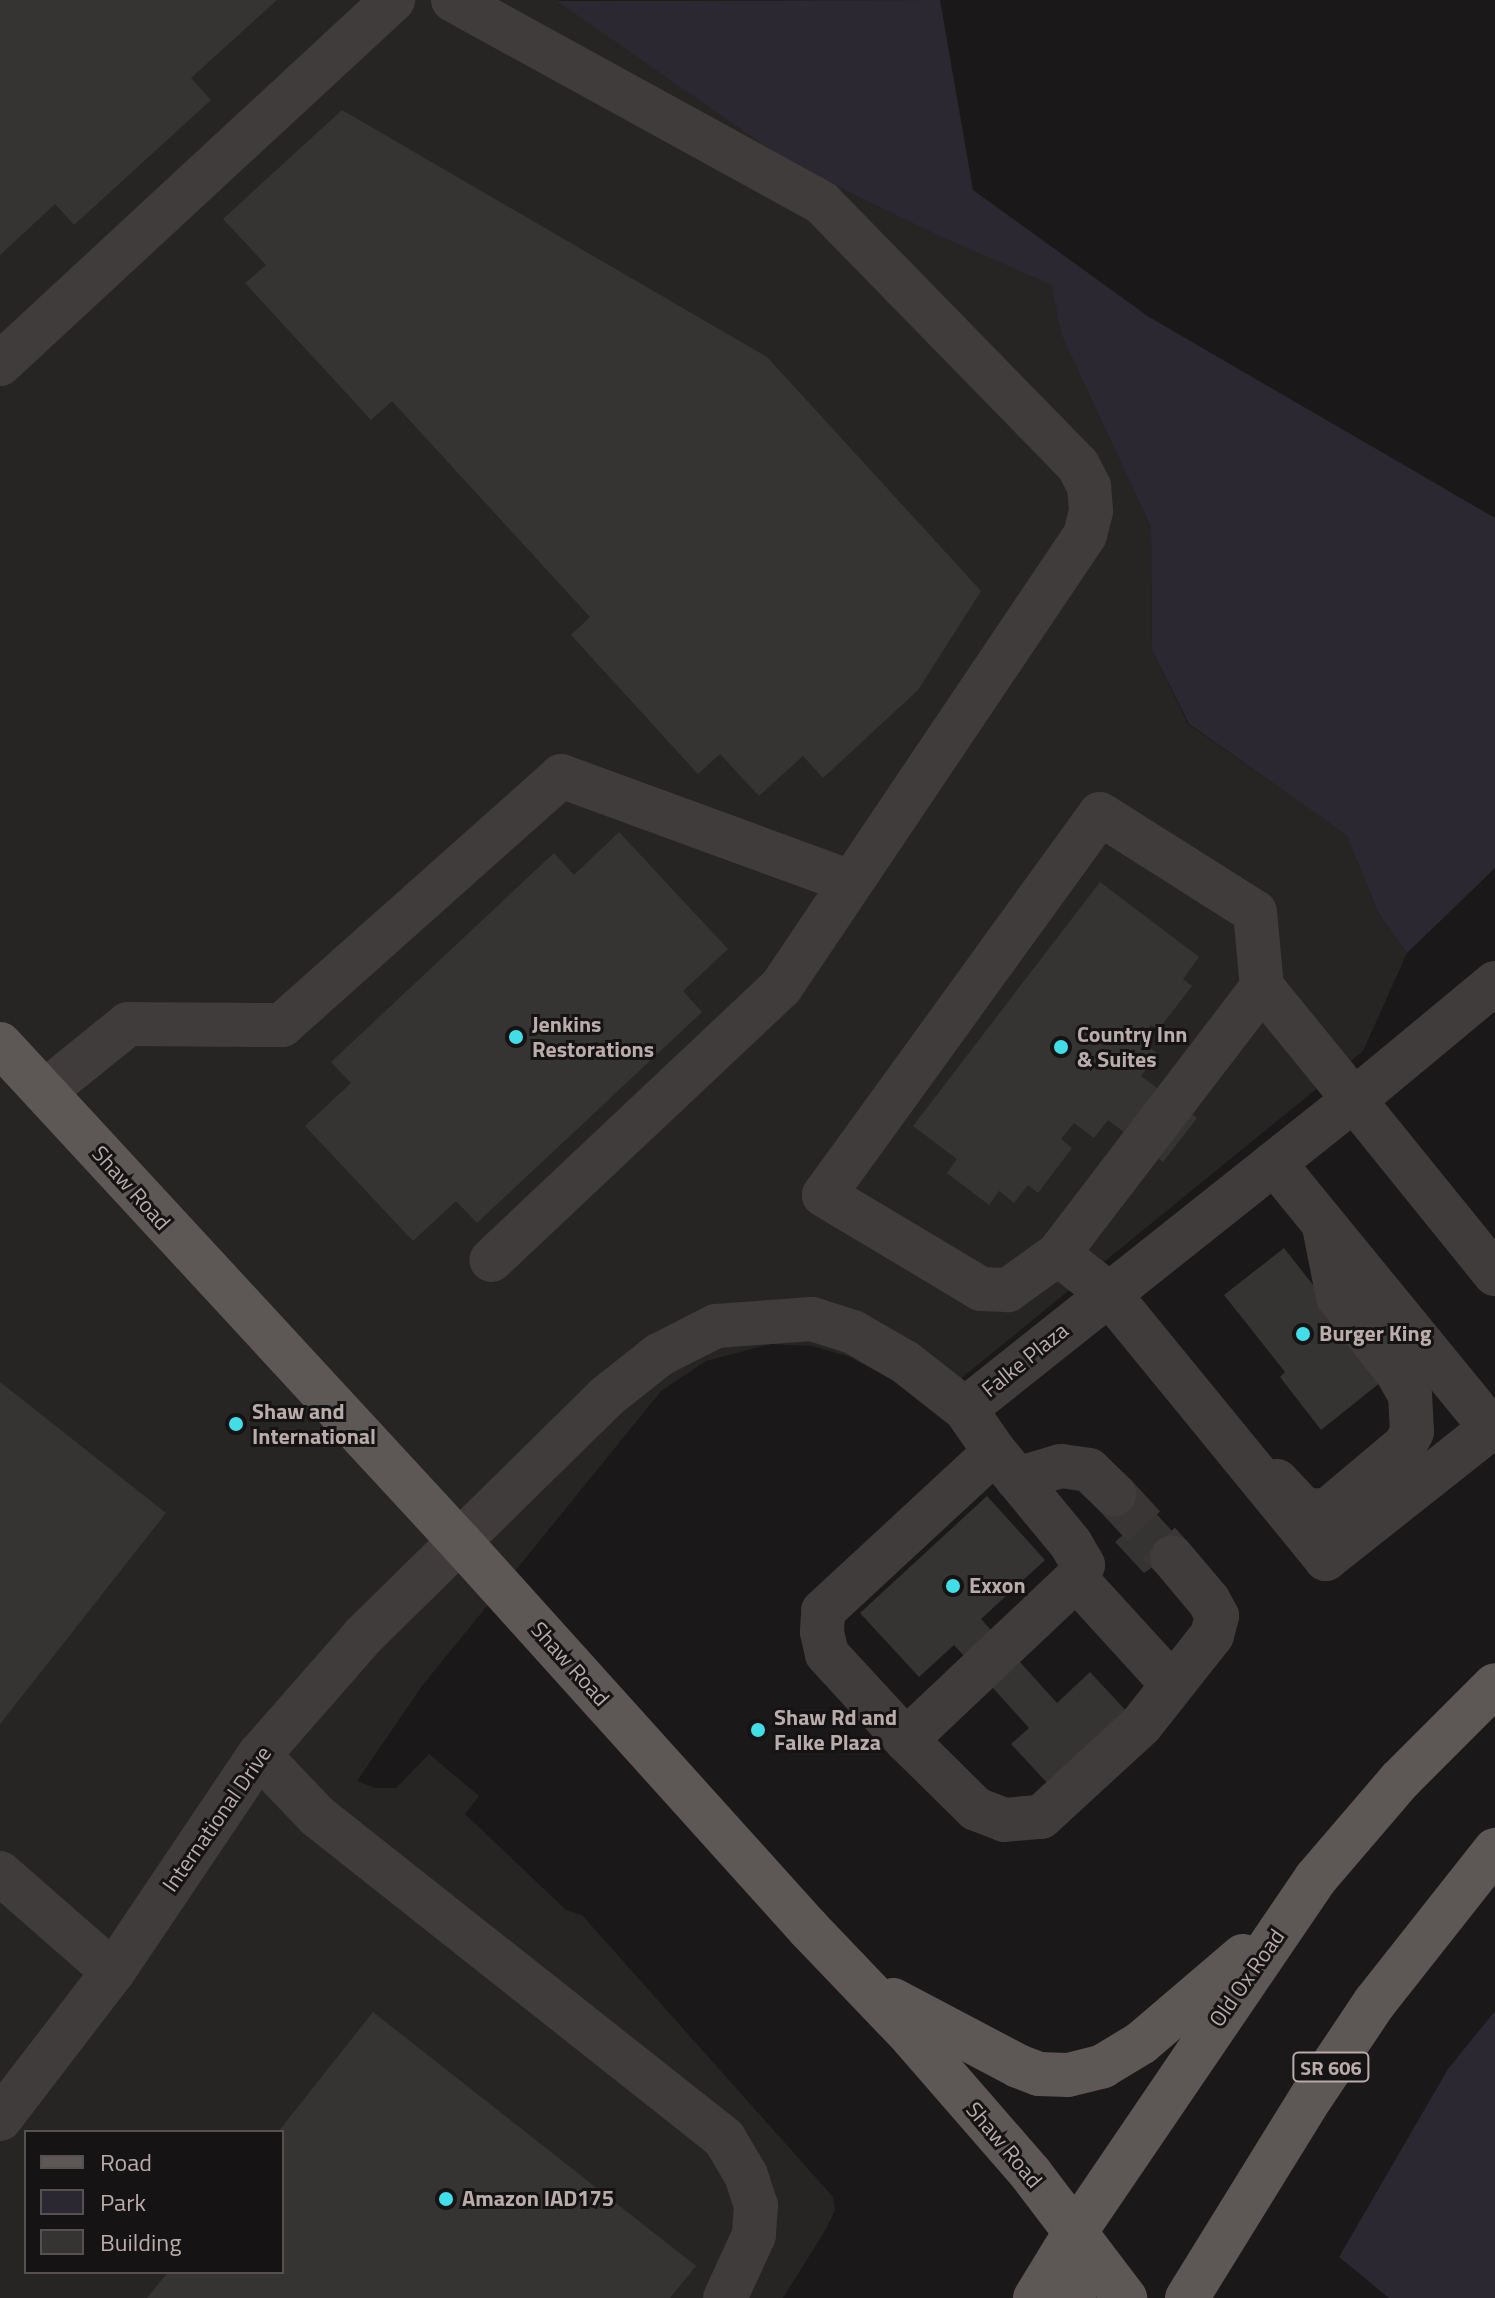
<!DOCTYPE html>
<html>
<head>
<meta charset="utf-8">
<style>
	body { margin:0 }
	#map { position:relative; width:1495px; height:2298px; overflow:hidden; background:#1a1818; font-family:"Titillium Web",sans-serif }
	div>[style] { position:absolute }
	.built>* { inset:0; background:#272524 }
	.green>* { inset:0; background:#2c2831 }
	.building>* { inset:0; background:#363433 }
	.minor-tunnel>* { height:44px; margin-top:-22px; transform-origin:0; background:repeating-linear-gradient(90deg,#3a3635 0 44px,transparent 0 66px) }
	.minor>* { height:44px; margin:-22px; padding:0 22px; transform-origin:22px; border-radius:22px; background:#403c3b }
	.major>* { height:44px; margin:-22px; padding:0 22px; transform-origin:22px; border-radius:22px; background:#5d5755 }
	.dots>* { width:22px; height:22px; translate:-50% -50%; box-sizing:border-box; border:4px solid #151313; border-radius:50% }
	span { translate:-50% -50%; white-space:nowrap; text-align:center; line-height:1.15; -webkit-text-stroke:6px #151313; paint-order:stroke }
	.shield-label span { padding:2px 6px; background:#151313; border:2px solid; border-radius:6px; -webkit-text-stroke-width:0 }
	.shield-label { font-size:20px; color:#b9acab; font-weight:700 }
	.poi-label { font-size:22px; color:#b9acab; font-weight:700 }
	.left { translate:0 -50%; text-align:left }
	.street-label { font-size:22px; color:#b9acab }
	.legend { position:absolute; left:24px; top:2130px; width:260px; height:144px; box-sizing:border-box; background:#151313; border:2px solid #575050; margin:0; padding:10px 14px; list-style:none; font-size:24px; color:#b9acab }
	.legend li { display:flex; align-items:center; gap:16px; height:40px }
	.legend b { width:40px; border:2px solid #575050 }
</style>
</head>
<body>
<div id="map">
	<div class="built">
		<i style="clip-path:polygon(evenodd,0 0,558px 0,948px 240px,1053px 285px,1061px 334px,1151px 527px,1152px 650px,1188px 724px,1348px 835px,1379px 914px,1407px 953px,1363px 1051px,932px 1402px,850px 1357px,813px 1346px,771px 1344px,706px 1361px,661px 1391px,422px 1686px,357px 1781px,375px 1788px,396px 1788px,429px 1754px,479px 1796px,465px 1814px,566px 1910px,582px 1915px,833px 2197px,835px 2210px,826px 2229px,783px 2298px,0 2298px,0 0,26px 2132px,282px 2132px,282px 2272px,26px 2272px,26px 2132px)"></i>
	</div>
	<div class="green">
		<i style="clip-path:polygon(940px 0,973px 190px,1149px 317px,1495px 518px,1495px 868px,1407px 953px,1379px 914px,1347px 835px,1189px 724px,1152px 650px,1151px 527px,1061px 334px,1052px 285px,948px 240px,790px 163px,557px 1px)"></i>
		<i style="clip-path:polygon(1495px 2011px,1495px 2298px,1389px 2298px,1339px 2257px,1448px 2069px)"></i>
	</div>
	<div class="building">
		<i style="clip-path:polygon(0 0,277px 0,191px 78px,211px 100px,74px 225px,55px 204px,0 255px)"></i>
		<i style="clip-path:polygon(342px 110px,767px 357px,981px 591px,918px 690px,823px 778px,803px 756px,759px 796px,720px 754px,698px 774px,571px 635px,590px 617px,392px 401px,371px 420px,245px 283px,266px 265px,223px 219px)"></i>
		<i style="clip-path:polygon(619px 832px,728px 949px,683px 991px,702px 1012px,477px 1223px,456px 1201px,413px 1241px,305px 1126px,351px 1083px,331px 1062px,554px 853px,574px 875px)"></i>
		<i style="clip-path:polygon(1100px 882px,1199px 957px,1183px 979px,1192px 986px,1158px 1030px,1151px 1025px,1140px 1040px,1158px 1054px,1141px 1076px,1197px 1118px,1163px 1162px,1108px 1120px,1094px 1138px,1074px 1123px,1061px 1139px,1072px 1148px,1038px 1193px,1028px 1185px,1014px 1203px,999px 1191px,989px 1205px,947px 1173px,957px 1159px,913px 1126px)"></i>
		<i style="clip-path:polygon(1284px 1248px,1386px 1378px,1321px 1430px,1280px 1377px,1285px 1372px,1224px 1295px)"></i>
		<i style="clip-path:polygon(0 1382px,166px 1513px,0 1724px)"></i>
		<i style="clip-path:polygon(1127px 1482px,1185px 1545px,1144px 1573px,1115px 1542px,1125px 1533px,1101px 1506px)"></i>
		<i style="clip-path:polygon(987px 1496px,1045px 1560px,981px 1619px,1057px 1703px,1090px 1672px,1130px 1715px,1051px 1787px,1011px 1744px,1029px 1728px,954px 1645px,919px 1677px,860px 1613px)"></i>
		<i style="clip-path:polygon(373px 2012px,696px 2266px,670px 2298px,147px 2298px,168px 2272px,282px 2272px,282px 2132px,278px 2132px)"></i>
	</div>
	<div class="minor-tunnel">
		<i style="left:1114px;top:1494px;width:86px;rotate:47.4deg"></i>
	</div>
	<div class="minor">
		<i style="left:453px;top:0;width:421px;rotate:28.8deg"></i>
		<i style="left:822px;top:203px;width:366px;rotate:45.7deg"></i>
		<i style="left:1078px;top:465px;width:25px;rotate:63deg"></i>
		<i style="left:1089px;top:487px;width:24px;rotate:85deg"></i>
		<i style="left:1091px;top:511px;width:25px;rotate:104deg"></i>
		<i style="left:1085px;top:535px;width:545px;rotate:123.92deg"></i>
		<i style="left:781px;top:987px;width:398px;rotate:136.7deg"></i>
		<i style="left:0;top:364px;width:536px;rotate:-42.81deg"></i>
		<i style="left:44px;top:1092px;width:108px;rotate:-39deg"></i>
		<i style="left:128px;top:1024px;width:154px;rotate:0.4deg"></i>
		<i style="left:282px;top:1025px;width:374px;rotate:-41.7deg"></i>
		<i style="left:561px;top:776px;width:309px;rotate:20.1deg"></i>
		<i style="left:1274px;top:1163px;width:343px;rotate:50.7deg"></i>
		<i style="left:1491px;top:1428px;width:211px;rotate:141.6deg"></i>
		<i style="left:1326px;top:1559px;width:344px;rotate:-129.3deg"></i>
		<i style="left:1108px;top:1293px;width:63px;rotate:-142deg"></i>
		<i style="left:1058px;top:1254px;width:62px;rotate:144.2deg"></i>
		<i style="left:1008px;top:1290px;width:27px;rotate:-178deg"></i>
		<i style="left:981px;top:1289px;width:183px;rotate:-149.1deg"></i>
		<i style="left:824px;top:1195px;width:470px;rotate:-54.1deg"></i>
		<i style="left:1100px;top:814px;width:183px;rotate:32.3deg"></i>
		<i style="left:1255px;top:912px;width:75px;rotate:84.7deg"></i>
		<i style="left:1262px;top:987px;width:146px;rotate:50.8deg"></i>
		<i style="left:1354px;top:1100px;width:183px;rotate:-39.7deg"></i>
		<i style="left:1058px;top:1254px;width:336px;rotate:-52.6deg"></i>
		<i style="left:965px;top:1409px;width:52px;rotate:55.1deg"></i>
		<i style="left:995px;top:1452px;width:119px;rotate:50.4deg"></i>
		<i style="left:1071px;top:1544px;width:24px;rotate:60deg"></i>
		<i style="left:1083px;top:1565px;width:16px;rotate:117deg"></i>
		<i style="left:1076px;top:1579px;width:234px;rotate:136.6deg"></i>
		<i style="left:906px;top:1740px;width:117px;rotate:-132.6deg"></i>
		<i style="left:827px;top:1654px;width:23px;rotate:-103deg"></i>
		<i style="left:822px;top:1632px;width:21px;rotate:-87deg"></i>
		<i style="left:823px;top:1611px;width:234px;rotate:-42.8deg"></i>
		<i style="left:1017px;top:1479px;width:46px;rotate:-16.5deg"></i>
		<i style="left:1061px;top:1466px;width:28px;rotate:8deg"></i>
		<i style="left:1089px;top:1470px;width:35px;rotate:44deg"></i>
		<i style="left:1277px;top:1481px;width:35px;rotate:47deg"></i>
		<i style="left:1301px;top:1507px;width:14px;rotate:17deg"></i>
		<i style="left:1314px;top:1511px;width:15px;rotate:-8deg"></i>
		<i style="left:1329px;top:1509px;width:99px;rotate:-40.1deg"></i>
		<i style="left:1405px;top:1445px;width:15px;rotate:-62deg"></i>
		<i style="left:1412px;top:1432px;width:37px;rotate:-93deg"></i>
		<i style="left:1410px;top:1395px;width:28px;rotate:-120deg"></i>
		<i style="left:1396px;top:1371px;width:94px;rotate:-128.1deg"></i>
		<i style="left:1338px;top:1297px;width:72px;rotate:-101.2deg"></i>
		<i style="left:1076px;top:1579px;width:142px;rotate:47.6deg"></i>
		<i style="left:906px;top:1740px;width:98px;rotate:44.6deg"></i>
		<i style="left:976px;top:1809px;width:30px;rotate:21deg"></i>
		<i style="left:1004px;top:1820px;width:37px;rotate:-5deg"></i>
		<i style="left:1041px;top:1817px;width:136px;rotate:-42.6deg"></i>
		<i style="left:1141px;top:1725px;width:115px;rotate:-51.7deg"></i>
		<i style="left:1212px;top:1635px;width:20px;rotate:-75deg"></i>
		<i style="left:1217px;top:1616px;width:17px;rotate:-118deg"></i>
		<i style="left:1209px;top:1601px;width:57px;rotate:-130.1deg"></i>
		<i style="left:259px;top:1755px;width:84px;rotate:46.4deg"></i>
		<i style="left:317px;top:1816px;width:519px;rotate:38.35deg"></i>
		<i style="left:724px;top:2138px;width:43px;rotate:59.3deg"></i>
		<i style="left:746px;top:2175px;width:32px;rotate:72deg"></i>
		<i style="left:756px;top:2205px;width:30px;rotate:94deg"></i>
		<i style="left:754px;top:2235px;width:69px;rotate:114.7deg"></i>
		<i style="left:0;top:1873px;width:150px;rotate:41.2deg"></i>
		<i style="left:0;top:2119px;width:185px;rotate:-52.5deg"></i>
		<i style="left:113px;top:1972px;width:262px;rotate:-56.1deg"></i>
		<i style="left:259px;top:1755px;width:158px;rotate:-48.8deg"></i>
		<i style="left:363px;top:1636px;width:341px;rotate:-44.5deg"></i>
		<i style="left:606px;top:1397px;width:68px;rotate:-38.4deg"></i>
		<i style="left:659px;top:1355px;width:64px;rotate:-27deg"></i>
		<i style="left:716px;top:1326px;width:96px;rotate:-4.2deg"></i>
		<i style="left:812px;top:1319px;width:43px;rotate:17.6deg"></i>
		<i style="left:853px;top:1332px;width:60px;rotate:30deg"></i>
		<i style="left:905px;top:1362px;width:76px;rotate:38.1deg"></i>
		<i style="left:965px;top:1409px;width:497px;rotate:-38.5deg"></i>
		<i style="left:1354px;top:1100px;width:224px;rotate:51deg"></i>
	</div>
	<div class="major">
		<i style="left:0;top:1044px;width:679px;rotate:47.27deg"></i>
		<i style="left:461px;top:1543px;width:518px;rotate:47.97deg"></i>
		<i style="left:808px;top:1928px;width:151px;rotate:46.3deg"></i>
		<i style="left:912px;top:2037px;width:181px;rotate:49deg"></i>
		<i style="left:1031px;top:2174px;width:156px;rotate:52.8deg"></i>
		<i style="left:893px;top:2000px;width:141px;rotate:27.8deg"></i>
		<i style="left:1018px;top:2066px;width:22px;rotate:21deg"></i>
		<i style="left:1039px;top:2074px;width:29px;rotate:2deg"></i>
		<i style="left:1068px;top:2075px;width:36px;rotate:-14deg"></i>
		<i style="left:1103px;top:2066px;width:44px;rotate:-31.2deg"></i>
		<i style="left:1141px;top:2043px;width:134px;rotate:-40.5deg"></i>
		<i style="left:1035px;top:2298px;width:75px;rotate:-58.6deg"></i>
		<i style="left:1074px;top:2234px;width:430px;rotate:-55.8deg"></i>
		<i style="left:1316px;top:1878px;width:129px;rotate:-49.4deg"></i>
		<i style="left:1400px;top:1780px;width:134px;rotate:-45deg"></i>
		<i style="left:1074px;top:2298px;width:23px;rotate:-77deg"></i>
		<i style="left:1079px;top:2276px;width:42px;rotate:-96.8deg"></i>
		<i style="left:1187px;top:2298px;width:238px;rotate:-58.3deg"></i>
		<i style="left:1312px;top:2096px;width:113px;rotate:-56.2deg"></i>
		<i style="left:1375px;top:2002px;width:194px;rotate:-51.7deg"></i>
	</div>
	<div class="dots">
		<i style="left:516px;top:1037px;background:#42dee7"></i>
		<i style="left:1061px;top:1047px;background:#42dee7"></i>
		<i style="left:1303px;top:1334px;background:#42dee7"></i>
		<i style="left:236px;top:1424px;background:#42dee7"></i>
		<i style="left:953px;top:1586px;background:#42dee7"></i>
		<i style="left:758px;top:1730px;background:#42dee7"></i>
		<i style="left:446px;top:2199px;background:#42dee7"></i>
	</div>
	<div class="shield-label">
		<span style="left:1331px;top:2067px">SR 606</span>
	</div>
	<div class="poi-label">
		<span class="left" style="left:532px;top:1037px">Jenkins<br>Restorations</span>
		<span class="left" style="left:1077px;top:1047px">Country Inn<br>&amp; Suites</span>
		<span class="left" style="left:1319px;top:1334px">Burger King</span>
		<span class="left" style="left:252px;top:1424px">Shaw and<br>International</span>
		<span class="left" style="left:969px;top:1586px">Exxon</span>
		<span class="left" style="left:774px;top:1730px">Shaw Rd and<br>Falke Plaza</span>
		<span class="left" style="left:462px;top:2199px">Amazon IAD175</span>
	</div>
	<div class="street-label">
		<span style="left:131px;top:1188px;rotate:48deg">Shaw Road</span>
		<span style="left:1025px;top:1360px;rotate:-39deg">Falke Plaza</span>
		<span style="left:570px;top:1664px;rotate:48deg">Shaw Road</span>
		<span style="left:217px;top:1819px;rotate:-55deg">International Drive</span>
		<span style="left:1247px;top:1978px;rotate:-55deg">Old Ox Road</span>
		<span style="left:1004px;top:2145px;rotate:50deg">Shaw Road</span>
	</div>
	<ul class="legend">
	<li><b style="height:10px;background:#5d5755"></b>Road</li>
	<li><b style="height:22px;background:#2c2831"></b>Park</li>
	<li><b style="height:22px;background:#363433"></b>Building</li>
	</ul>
</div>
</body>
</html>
